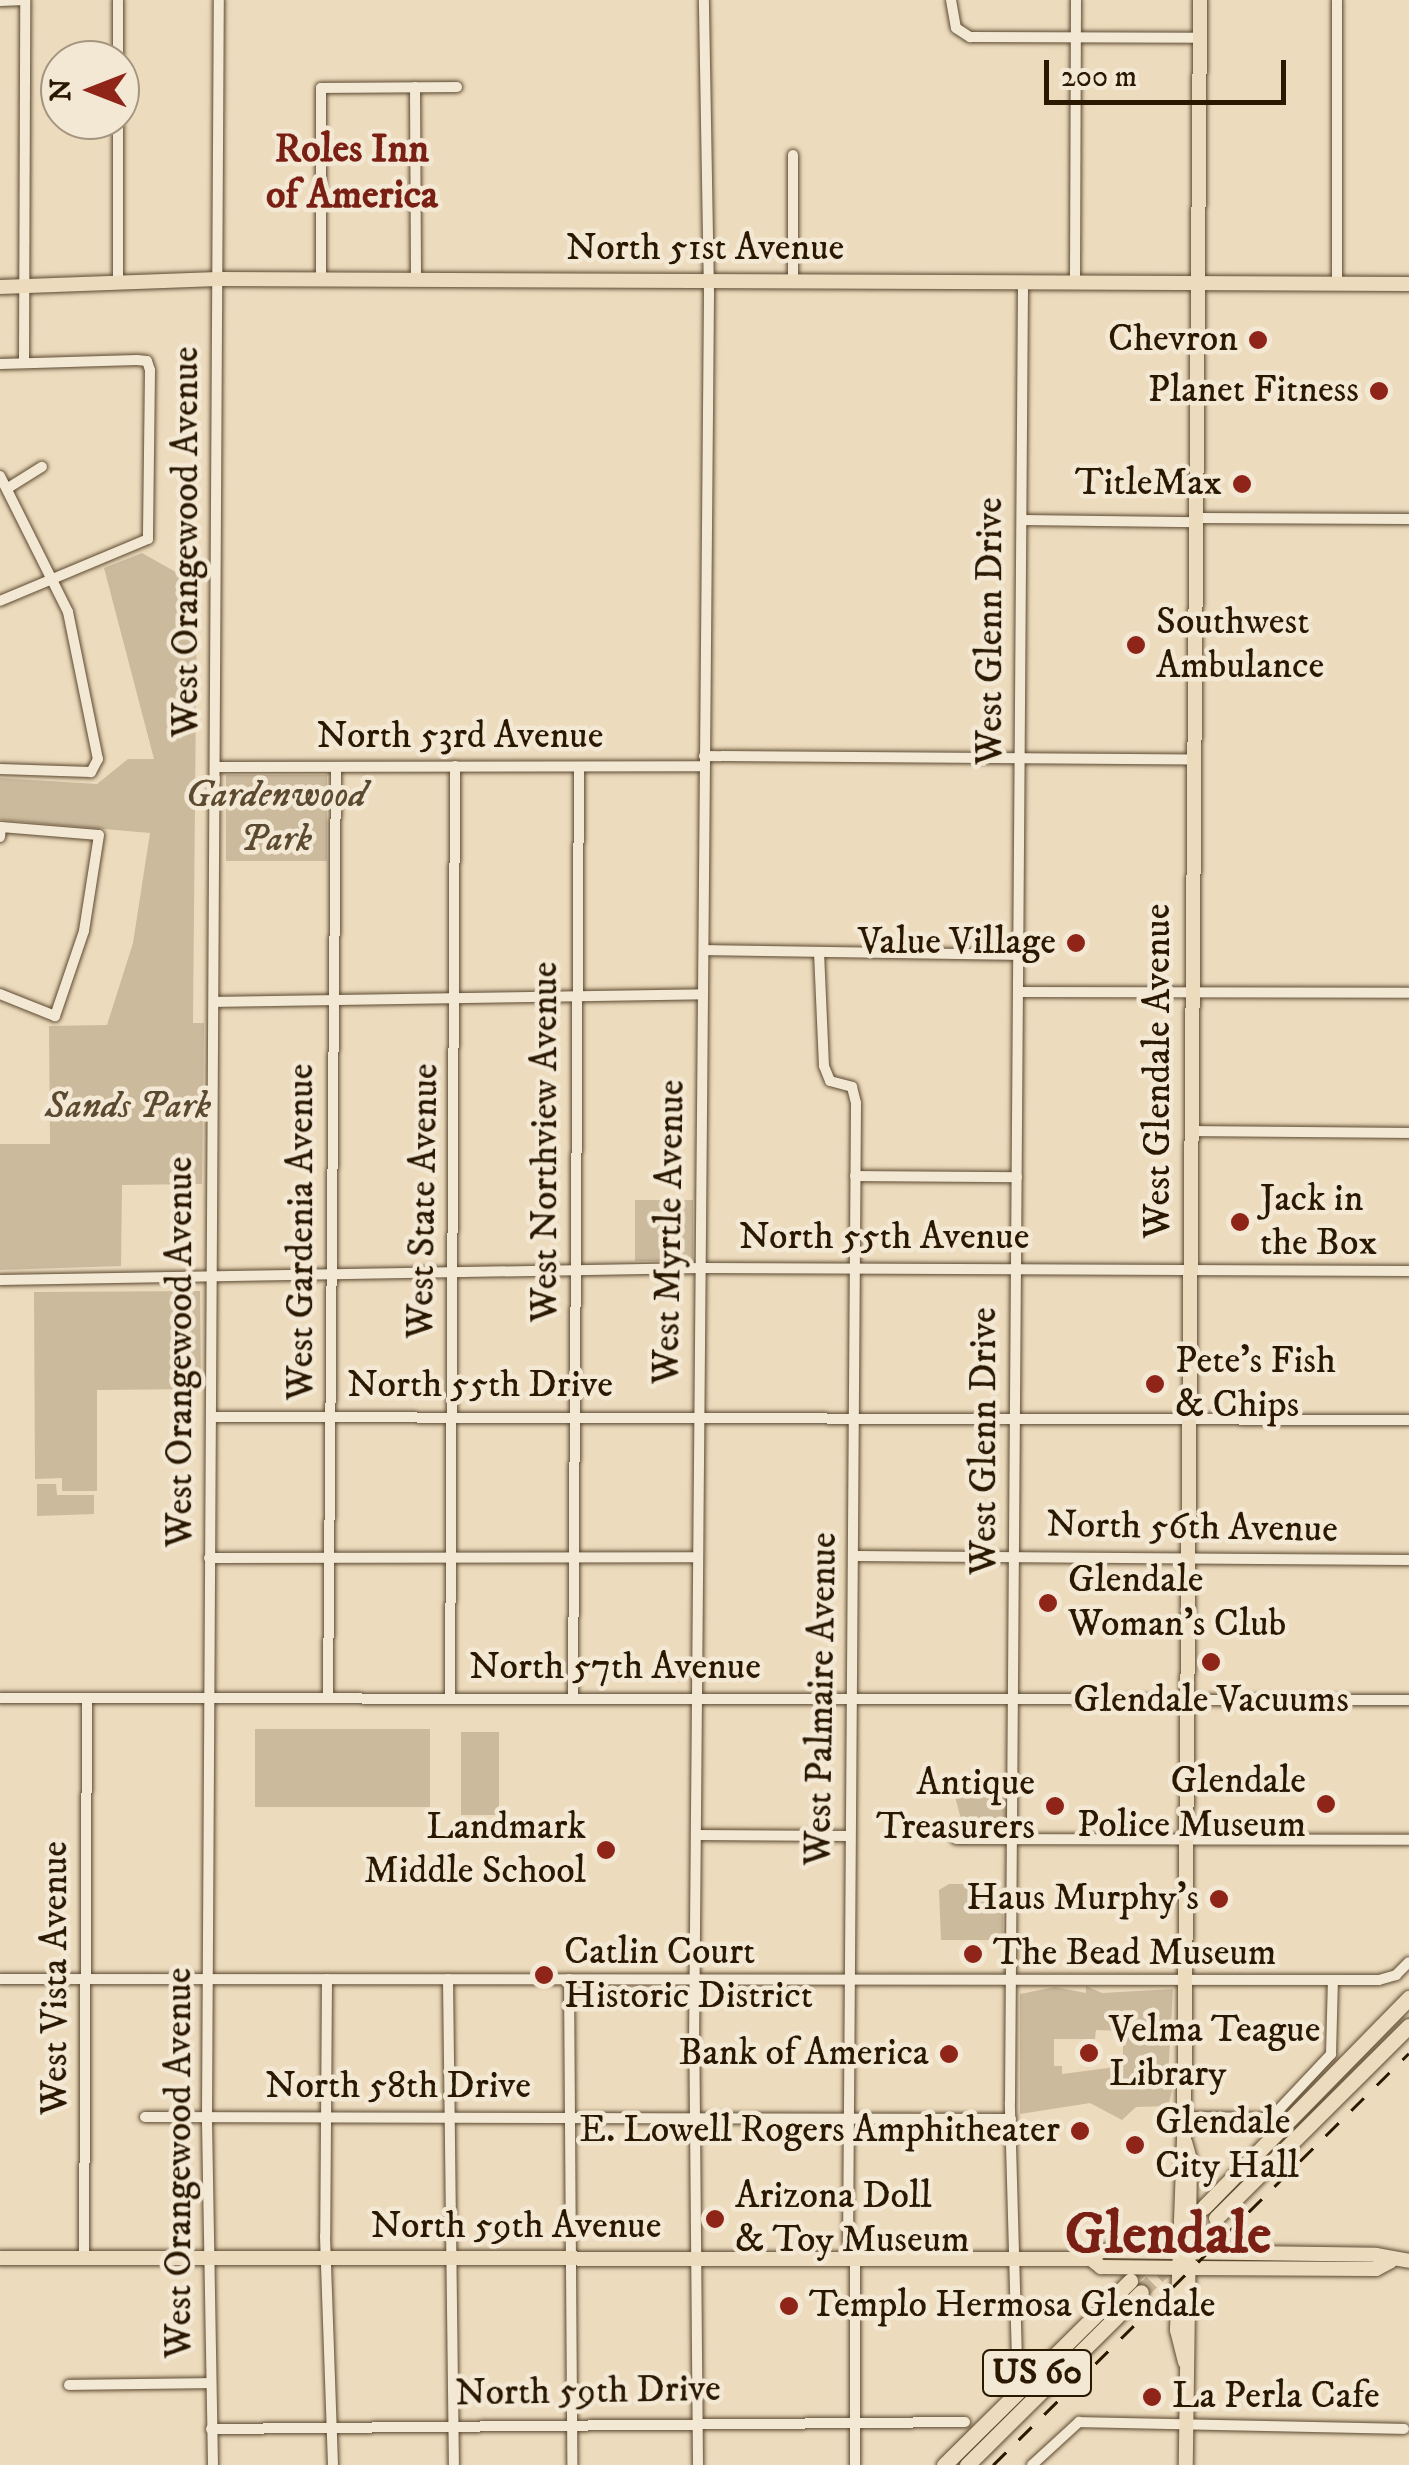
<!DOCTYPE html>
<html>
<head>
<meta charset="utf-8">
<style>
	body { margin:0 }
	#map { position:relative; width:1409px; height:2465px; overflow:hidden; background:#eddbbd; font-family:"IM FELL DW Pica",serif }
	div>[style] { position:absolute }
	.green>* { inset:0; background:#ccba9d; transform-origin:0 0 }
	.highway-tunnel>* { height:15px; margin-top:-7.5px; transform-origin:0; background:repeating-linear-gradient(90deg,#c6b497 0 15px,transparent 0 23px) }
	.roads { filter:drop-shadow(0 0 2px #5b4930) drop-shadow(0 0 2px #5b4930) }
	.minor>* { height:10px; margin:-5px; padding:0 5px; transform-origin:5px; border-radius:5px; background:#f3e8d4 }
	.major>* { height:14px; margin:-7px; padding:0 7px; transform-origin:7px; border-radius:7px; background:#eddbbd }
	.highway>* { height:15px; margin:-7.5px; padding:0 7.5px; transform-origin:7.5px; border-radius:7.5px; background:#eddbbd }
	.rail>* { height:2.5px; margin-top:-1.25px; transform-origin:0; background:repeating-linear-gradient(90deg,#2a1801 0 18px,transparent 0 36px) }
	.dots>* { width:28px; height:28px; translate:-50% -50%; box-sizing:border-box; border:5px solid #f3e8d4; border-radius:50% }
	span { translate:-50% -50%; white-space:nowrap; text-align:center; line-height:1.15; -webkit-text-stroke:9px #f3e8d4; paint-order:stroke }
	.shield-label span { padding:2px 8px; background:#f3e8d4; border:2px solid; border-radius:8px; -webkit-text-stroke-width:0 }
	.shield-label { font-size:35px; color:#2a1801; font-weight:700 }
	.street-label { font-size:38px; color:#2a1801 }
	.poi-label { font-size:38px; color:#2a1801 }
	.right { translate:-100% -50%; text-align:right }
	.left { translate:0 -50%; text-align:left }
	.park-label { font-size:38px; color:#5b4930; font-style:italic }
	.neighbourhood-label { font-size:40px; color:#7a1f14; font-weight:700 }
	.town-label { font-size:58px; color:#7a1f14; font-weight:700 }
	.north { position:absolute; left:40px; top:40px; width:100px; height:100px; box-sizing:border-box; background:#f3e8d4; border:2px solid #a39580; border-radius:50%; rotate:270deg; font-size:28px; font-weight:700; line-height:40px; text-align:center; color:#2a1801 }
	.north::after { content:''; display:block; margin:auto; width:35px; height:45px; background:#8f2418; clip-path:polygon(50% 0,100% 100%,50% 72%,0 100%) }
	.scale { position:absolute; left:1044px; top:60px; width:242px; height:45px; box-sizing:border-box; border:5px solid #2a1801; border-top:0; padding-left:12px; font-size:30px; line-height:35px; white-space:nowrap; color:#2a1801; -webkit-text-stroke:8px #f3e8d4; paint-order:stroke }
</style>
</head>
<body>
<div id="map">
	<div class="green">
		<i style="clip-path:polygon(142px 553px,197px 584px,193px 1023px,204px 1023px,202px 1184px,122px 1185px,121px 1266px,0 1270px,0 1144px,50px 1144px,49px 1026px,107px 1025px,133px 943px,150px 833px,0 820px,0 778px,97px 784px,128px 759px,154px 759px,104px 568px)"></i>
		<i style="left:327px;top:775px;width:86px;height:101px;rotate:90deg"></i>
		<i style="left:635px;top:1200px;width:58px;height:61px"></i>
		<i style="clip-path:polygon(200px 1291px,201px 1389px,97px 1390px,97px 1491px,62px 1491px,62px 1478px,35px 1479px,34px 1292px)"></i>
		<i style="clip-path:polygon(37px 1484px,56px 1484px,57px 1495px,94px 1495px,94px 1514px,37px 1516px)"></i>
		<i style="left:430px;top:1729px;width:78px;height:175px;rotate:90deg"></i>
		<i style="left:461px;top:1732px;width:38px;height:83px"></i>
		<i style="clip-path:polygon(950px 1778px,1007px 1778px,1008px 1826px,1000px 1834px,965px 1834px)"></i>
		<i style="clip-path:polygon(949px 1884px,974px 1884px,974px 1899px,1003px 1898px,1003px 1940px,941px 1940px,939px 1890px)"></i>
		<i style="clip-path:polygon(evenodd,1086px 1986px,1102px 1993px,1173px 1989px,1168px 2079px,1175px 2079px,1168px 2106px,1136px 2107px,1122px 2120px,1090px 2103px,1020px 2114px,1020px 1994px,1055px 1987px,1086px 1993px,1086px 1986px,1096px 2030px,1123px 2031px,1123px 2066px,1062px 2074px,1062px 2066px,1054px 2066px,1054px 2039px,1095px 2039px,1096px 2030px)"></i>
	</div>
	<div class="highway-tunnel">
		<i style="left:1136px;top:2274px;width:72px;rotate:-45deg"></i>
		<i style="left:1141px;top:2292px;width:46px;rotate:-44.1deg"></i>
	</div>
	<div class="roads">
		<div class="minor">
			<i style="left:951px;top:0;width:28px;rotate:80deg"></i>
			<i style="left:956px;top:28px;width:17px;rotate:33deg"></i>
			<i style="left:970px;top:37px;width:230px;rotate:0.2deg"></i>
			<i style="left:0;top:1px;width:25px;rotate:-2deg"></i>
			<i style="left:118px;top:60px;width:60px;rotate:-90deg"></i>
			<i style="left:415px;top:87px;width:193px;rotate:89.7deg"></i>
			<i style="left:321px;top:280px;width:192px;rotate:-90deg"></i>
			<i style="left:321px;top:88px;width:136px;rotate:-0.4deg"></i>
			<i style="left:793px;top:281px;width:126px;rotate:-90deg"></i>
			<i style="left:1075px;top:282px;width:282px;rotate:-89.8deg"></i>
			<i style="left:118px;top:283px;width:163px;rotate:-90deg"></i>
			<i style="left:1337px;top:283px;width:283px;rotate:-90deg"></i>
			<i style="left:24px;top:363px;width:363px;rotate:-89.8deg"></i>
			<i style="left:0;top:364px;width:137px;rotate:-1.7deg"></i>
			<i style="left:137px;top:360px;width:10px;rotate:6deg"></i>
			<i style="left:147px;top:361px;width:9px;rotate:72deg"></i>
			<i style="left:150px;top:370px;width:169px;rotate:90.7deg"></i>
			<i style="left:148px;top:539px;width:160px;rotate:157.3deg"></i>
			<i style="left:0;top:476px;width:152px;rotate:63.4deg"></i>
			<i style="left:68px;top:612px;width:150px;rotate:78.5deg"></i>
			<i style="left:98px;top:759px;width:15px;rotate:118deg"></i>
			<i style="left:91px;top:772px;width:91px;rotate:-178.1deg"></i>
			<i style="left:8px;top:488px;width:40px;rotate:-32deg"></i>
			<i style="left:1198px;top:518px;width:211px;rotate:0.3deg"></i>
			<i style="left:1022px;top:520px;width:176px;rotate:0.7deg"></i>
			<i style="left:704px;top:756px;width:490px;rotate:0.4deg"></i>
			<i style="left:216px;top:767px;width:488px;rotate:-0.1deg"></i>
			<i style="left:0;top:837px;width:10px;rotate:-84deg"></i>
			<i style="left:1px;top:827px;width:98px;rotate:4.7deg"></i>
			<i style="left:99px;top:835px;width:97px;rotate:98.9deg"></i>
			<i style="left:84px;top:931px;width:90px;rotate:108.8deg"></i>
			<i style="left:55px;top:1016px;width:59px;rotate:-158.2deg"></i>
			<i style="left:704px;top:950px;width:315px;rotate:0.9deg"></i>
			<i style="left:819px;top:952px;width:114px;rotate:87.5deg"></i>
			<i style="left:824px;top:1066px;width:16px;rotate:68deg"></i>
			<i style="left:830px;top:1081px;width:23px;rotate:15deg"></i>
			<i style="left:852px;top:1087px;width:16px;rotate:76deg"></i>
			<i style="left:856px;top:1103px;width:1139px;rotate:90.4deg"></i>
			<i style="left:848px;top:2242px;width:17px;rotate:66deg"></i>
			<i style="left:855px;top:2258px;width:207px;rotate:90deg"></i>
			<i style="left:1018px;top:992px;width:391px;rotate:0.1deg"></i>
			<i style="left:214px;top:1002px;width:488px;rotate:-0.9deg"></i>
			<i style="left:1191px;top:1131px;width:218px;rotate:0.5deg"></i>
			<i style="left:855px;top:1176px;width:162px;rotate:0.4deg"></i>
			<i style="left:0;top:1280px;width:701px;rotate:-0.98deg"></i>
			<i style="left:701px;top:1268px;width:708px;rotate:0.24deg"></i>
			<i style="left:211px;top:1417px;width:1198px;rotate:0.14deg"></i>
			<i style="left:854px;top:1556px;width:555px;rotate:0.41deg"></i>
			<i style="left:209px;top:1558px;width:488px;rotate:-0.1deg"></i>
			<i style="left:573px;top:1697px;width:930px;rotate:-89.63deg"></i>
			<i style="left:0;top:1698px;width:1409px;rotate:0.08deg"></i>
			<i style="left:328px;top:1698px;width:931px;rotate:-89.51deg"></i>
			<i style="left:450px;top:1698px;width:932px;rotate:-89.69deg"></i>
			<i style="left:696px;top:1835px;width:154px;rotate:0.4deg"></i>
			<i style="left:956px;top:1839px;width:453px;rotate:0.1deg"></i>
			<i style="left:0;top:1979px;width:1379px;rotate:0.04deg"></i>
			<i style="left:1379px;top:1980px;width:18px;rotate:-16deg"></i>
			<i style="left:1396px;top:1975px;width:18px;rotate:-45deg"></i>
			<i style="left:327px;top:1979px;width:257px;rotate:90.4deg"></i>
			<i style="left:325px;top:2236px;width:229px;rotate:88deg"></i>
			<i style="left:448px;top:1979px;width:486px;rotate:89.3deg"></i>
			<i style="left:569px;top:1979px;width:486px;rotate:89.6deg"></i>
			<i style="left:145px;top:2117px;width:866px;rotate:0.13deg"></i>
			<i style="left:1185px;top:2117px;width:86px;rotate:0.7deg"></i>
			<i style="left:1271px;top:2118px;width:88px;rotate:-46.8deg"></i>
			<i style="left:1331px;top:2054px;width:74px;rotate:-88.5deg"></i>
			<i style="left:84px;top:2258px;width:560px;rotate:-89.69deg"></i>
			<i style="left:1017px;top:2360px;width:258px;rotate:-91.6deg"></i>
			<i style="left:1010px;top:2102px;width:1819px;rotate:-89.59deg"></i>
			<i style="left:69px;top:2385px;width:142px;rotate:-0.8deg"></i>
			<i style="left:211px;top:2429px;width:754px;rotate:-0.53deg"></i>
			<i style="left:213px;top:2465px;width:349px;rotate:-91deg"></i>
			<i style="left:207px;top:2116px;width:2116px;rotate:-89.68deg"></i>
			<i style="left:698px;top:2465px;width:417px;rotate:-90.5deg"></i>
			<i style="left:694px;top:2048px;width:1754px;rotate:-89.51deg"></i>
			<i style="left:709px;top:294px;width:294px;rotate:-91deg"></i>
			<i style="left:1032px;top:2465px;width:64px;rotate:-42.5deg"></i>
			<i style="left:1079px;top:2422px;width:325px;rotate:1.2deg"></i>
		</div>
		<div class="major">
			<i style="left:0;top:287px;width:218px;rotate:-2.1deg"></i>
			<i style="left:218px;top:279px;width:1191px;rotate:0.24deg"></i>
			<i style="left:1185px;top:2142px;width:19px;rotate:74deg"></i>
			<i style="left:1190px;top:2160px;width:305px;rotate:90.8deg"></i>
			<i style="left:1192px;top:2217px;width:21px;rotate:62deg"></i>
			<i style="left:1202px;top:2236px;width:26px;rotate:29deg"></i>
			<i style="left:0;top:2258px;width:1091px;rotate:0.05deg"></i>
			<i style="left:1091px;top:2259px;width:13px;rotate:-39deg"></i>
			<i style="left:1101px;top:2251px;width:275px;rotate:0.8deg"></i>
			<i style="left:1376px;top:2255px;width:34px;rotate:10deg"></i>
			<i style="left:1091px;top:2259px;width:13px;rotate:39deg"></i>
			<i style="left:1101px;top:2267px;width:89px;rotate:0.6deg"></i>
			<i style="left:1190px;top:2268px;width:186px;rotate:0.3deg"></i>
			<i style="left:1376px;top:2269px;width:17px;rotate:-28deg"></i>
			<i style="left:1185px;top:2362px;width:33px;rotate:-104deg"></i>
			<i style="left:1177px;top:2330px;width:188px;rotate:-87.9deg"></i>
			<i style="left:1184px;top:2142px;width:2142px;rotate:-89.57deg"></i>
		</div>
		<div class="highway">
			<i style="left:1204px;top:2207px;width:293px;rotate:-45.6deg"></i>
			<i style="left:1216px;top:2218px;width:272px;rotate:-44.9deg"></i>
			<i style="left:944px;top:2465px;width:262px;rotate:-44.7deg"></i>
			<i style="left:967px;top:2465px;width:245px;rotate:-44.8deg"></i>
		</div>
	</div>
	<div class="rail">
		<i style="left:993px;top:2465px;width:585px;rotate:-44.72deg"></i>
	</div>
	<div class="dots">
		<i style="left:1258px;top:340px;background:#8f2418"></i>
		<i style="left:1379px;top:391px;background:#8f2418"></i>
		<i style="left:1242px;top:484px;background:#8f2418"></i>
		<i style="left:1136px;top:645px;background:#8f2418"></i>
		<i style="left:1076px;top:943px;background:#8f2418"></i>
		<i style="left:1240px;top:1222px;background:#8f2418"></i>
		<i style="left:1155px;top:1384px;background:#8f2418"></i>
		<i style="left:1048px;top:1603px;background:#8f2418"></i>
		<i style="left:1211px;top:1662px;background:#8f2418"></i>
		<i style="left:1326px;top:1804px;background:#8f2418"></i>
		<i style="left:1055px;top:1806px;background:#8f2418"></i>
		<i style="left:606px;top:1850px;background:#8f2418"></i>
		<i style="left:1219px;top:1899px;background:#8f2418"></i>
		<i style="left:973px;top:1954px;background:#8f2418"></i>
		<i style="left:544px;top:1975px;background:#8f2418"></i>
		<i style="left:1089px;top:2053px;background:#8f2418"></i>
		<i style="left:949px;top:2054px;background:#8f2418"></i>
		<i style="left:1080px;top:2131px;background:#8f2418"></i>
		<i style="left:1135px;top:2145px;background:#8f2418"></i>
		<i style="left:715px;top:2219px;background:#8f2418"></i>
		<i style="left:789px;top:2306px;background:#8f2418"></i>
		<i style="left:1152px;top:2397px;background:#8f2418"></i>
	</div>
	<div class="shield-label">
		<span style="left:1037px;top:2373px">US 60</span>
	</div>
	<div class="street-label">
		<span style="left:705px;top:249px">North 51st Avenue</span>
		<span style="left:187px;top:542px;rotate:-90deg">West Orangewood Avenue</span>
		<span style="left:991px;top:631px;rotate:-90deg">West Glenn Drive</span>
		<span style="left:460px;top:737px">North 53rd Avenue</span>
		<span style="left:1159px;top:1071px;rotate:-90deg">West Glendale Avenue</span>
		<span style="left:546px;top:1142px;rotate:-90deg">West Northview Avenue</span>
		<span style="left:424px;top:1201px;rotate:-89deg">West State Avenue</span>
		<span style="left:302px;top:1232px;rotate:-90deg">West Gardenia Avenue</span>
		<span style="left:670px;top:1232px;rotate:-89deg">West Myrtle Avenue</span>
		<span style="left:884px;top:1238px">North 55th Avenue</span>
		<span style="left:181px;top:1352px;rotate:-90deg">West Orangewood Avenue</span>
		<span style="left:480px;top:1386px">North 55th Drive</span>
		<span style="left:985px;top:1441px;rotate:-90deg">West Glenn Drive</span>
		<span style="left:1192px;top:1528px;rotate:1deg">North 56th Avenue</span>
		<span style="left:615px;top:1668px">North 57th Avenue</span>
		<span style="left:822px;top:1699px;rotate:-89deg">West Palmaire Avenue</span>
		<span style="left:56px;top:1978px;rotate:-90deg">West Vista Avenue</span>
		<span style="left:398px;top:2087px">North 58th Drive</span>
		<span style="left:180px;top:2163px;rotate:-90deg">West Orangewood Avenue</span>
		<span style="left:516px;top:2227px">North 59th Avenue</span>
		<span style="left:588px;top:2392px;rotate:-1deg">North 59th Drive</span>
	</div>
	<div class="poi-label">
		<span class="right" style="left:1238px;top:340px">Chevron</span>
		<span class="right" style="left:1359px;top:391px">Planet Fitness</span>
		<span class="right" style="left:1222px;top:484px">TitleMax</span>
		<span class="left" style="left:1156px;top:645px">Southwest<br>Ambulance</span>
		<span class="right" style="left:1056px;top:943px">Value Village</span>
		<span class="left" style="left:1260px;top:1222px">Jack in<br>the Box</span>
		<span class="left" style="left:1175px;top:1384px">Pete's Fish<br>&amp; Chips</span>
		<span class="left" style="left:1068px;top:1603px">Glendale<br>Woman's Club</span>
		<span style="left:1211px;top:1701px">Glendale Vacuums</span>
		<span class="right" style="left:1306px;top:1804px">Glendale<br>Police Museum</span>
		<span class="right" style="left:1035px;top:1806px">Antique<br>Treasurers</span>
		<span class="right" style="left:586px;top:1850px">Landmark<br>Middle School</span>
		<span class="right" style="left:1199px;top:1899px">Haus Murphy's</span>
		<span class="left" style="left:564px;top:1975px">Catlin Court<br>Historic District</span>
		<span class="left" style="left:993px;top:1954px">The Bead Museum</span>
		<span class="left" style="left:1109px;top:2053px">Velma Teague<br>Library</span>
		<span class="right" style="left:929px;top:2054px">Bank of America</span>
		<span class="left" style="left:1155px;top:2145px">Glendale<br>City Hall</span>
		<span class="right" style="left:1060px;top:2131px">E. Lowell Rogers Amphitheater</span>
		<span class="left" style="left:735px;top:2219px">Arizona Doll<br>&amp; Toy Museum</span>
		<span class="left" style="left:809px;top:2306px">Templo Hermosa Glendale</span>
		<span class="left" style="left:1172px;top:2397px">La Perla Cafe</span>
	</div>
	<div class="park-label">
		<span style="left:276px;top:818px">Gardenwood<br>Park</span>
		<span style="left:128px;top:1107px">Sands Park</span>
	</div>
	<div class="neighbourhood-label">
		<span style="left:352px;top:173px">Roles Inn<br>of America</span>
	</div>
	<div class="town-label">
		<span style="left:1168px;top:2236px">Glendale</span>
	</div>
	<div class="north">N</div>
	<div class="scale">200 m</div>
</div>
</body>
</html>
